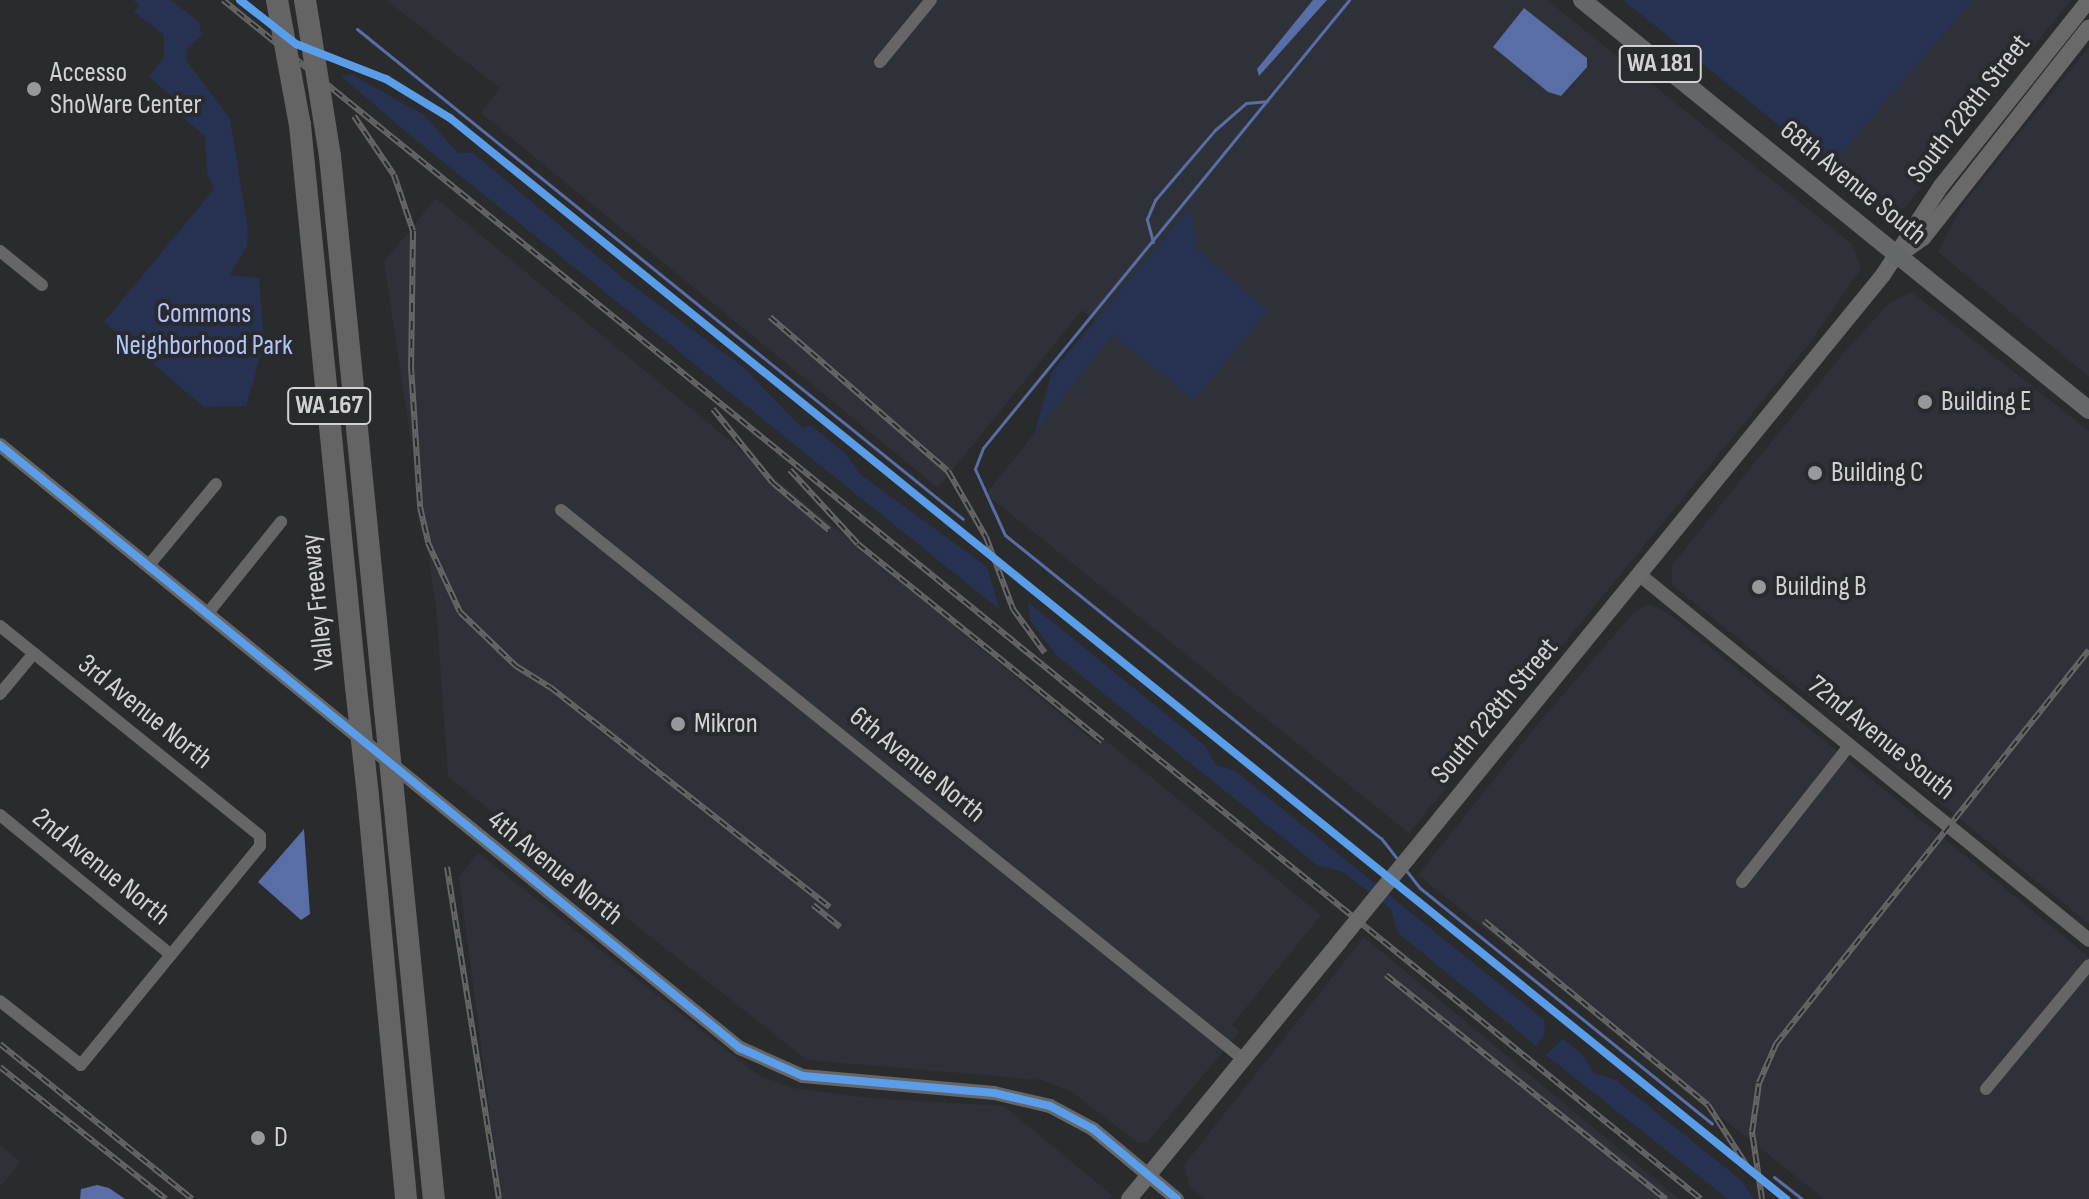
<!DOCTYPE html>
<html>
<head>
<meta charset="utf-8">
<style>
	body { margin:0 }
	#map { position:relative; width:2089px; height:1199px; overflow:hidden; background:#2a2b2c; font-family:"Sofia Sans Condensed",sans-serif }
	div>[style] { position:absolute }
	.built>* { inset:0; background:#2e3138 }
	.green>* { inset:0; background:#273252 }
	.water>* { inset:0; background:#596da6 }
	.stream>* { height:3px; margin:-1.5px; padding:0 1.5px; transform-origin:1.5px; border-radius:1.5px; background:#596da6 }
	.minor>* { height:12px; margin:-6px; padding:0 6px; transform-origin:6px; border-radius:6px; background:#666667 }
	.tertiary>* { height:14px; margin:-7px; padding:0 7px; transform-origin:7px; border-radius:7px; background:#666667 }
	.secondary>* { height:16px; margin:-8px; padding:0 8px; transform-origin:8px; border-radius:8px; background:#696969 }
	.primary>* { height:18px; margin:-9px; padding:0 9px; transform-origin:9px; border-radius:9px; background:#666768 }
	.motorway>* { height:22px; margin:-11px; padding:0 11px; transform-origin:11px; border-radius:11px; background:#646465 }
	.rail>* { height:6px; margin-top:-3px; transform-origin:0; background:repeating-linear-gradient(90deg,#292a2d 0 9px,#666667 0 18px); box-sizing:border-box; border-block:2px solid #666667 }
	.secondary-bridge>* { height:16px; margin:-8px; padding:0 8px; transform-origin:8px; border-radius:8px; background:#696969 }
	.motorway-bridge>* { height:22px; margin:-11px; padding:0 11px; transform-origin:11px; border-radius:11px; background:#646465 }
	.cycleway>* { height:8px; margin:-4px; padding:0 4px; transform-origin:4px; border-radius:4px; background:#5a9eea }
	.dots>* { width:22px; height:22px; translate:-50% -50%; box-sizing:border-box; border:4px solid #292a2d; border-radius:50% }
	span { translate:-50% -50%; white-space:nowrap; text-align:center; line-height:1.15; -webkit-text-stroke:8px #292a2d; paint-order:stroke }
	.shield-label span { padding:2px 6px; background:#292a2d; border:2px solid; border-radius:6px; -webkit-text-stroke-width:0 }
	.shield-label { font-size:26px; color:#d2d2d4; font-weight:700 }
	.poi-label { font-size:28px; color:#d2d2d4 }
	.left { translate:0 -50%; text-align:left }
	.street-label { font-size:28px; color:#d2d2d4 }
	.park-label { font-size:28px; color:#b2c5fb }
</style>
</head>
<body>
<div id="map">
	<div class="built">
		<i style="clip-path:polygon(386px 0,1547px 0,1852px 244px,1861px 269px,1808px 345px,1409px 833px,986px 494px,1113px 335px,1082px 310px,938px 488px,481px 113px,500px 88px)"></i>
		<i style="clip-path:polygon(1973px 0,2071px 0,1905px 208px,1890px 215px,1830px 166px)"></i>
		<i style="clip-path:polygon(2089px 47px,2089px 377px,1938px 252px,1963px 204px)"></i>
		<i style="clip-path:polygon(436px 198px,1098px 745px,1104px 739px,1321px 915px,1232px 1025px,1239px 1032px,1147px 1143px,1137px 1142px,1072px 1092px,1042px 1080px,807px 1060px,448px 777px,436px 607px,384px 262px)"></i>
		<i style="clip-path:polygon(1912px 292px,2089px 431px,2089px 924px,1672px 585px,1672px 565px,1841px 356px,1889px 303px)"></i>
		<i style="clip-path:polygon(1648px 604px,1667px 612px,2089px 957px,2089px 1199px,1824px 1199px,1418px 875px,1537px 725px,1634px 612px)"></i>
		<i style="clip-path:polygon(478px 853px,758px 1075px,793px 1088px,871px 1098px,1004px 1106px,1112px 1195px,1108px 1199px,501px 1199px,459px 877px)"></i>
		<i style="clip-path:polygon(1364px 937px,1679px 1199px,1205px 1199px,1189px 1186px,1184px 1165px)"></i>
		<i style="clip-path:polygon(0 1145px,21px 1162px,0 1187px)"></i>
	</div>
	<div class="green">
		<i style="clip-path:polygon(133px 0,171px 0,199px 22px,202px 36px,188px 47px,186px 60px,230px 119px,248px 231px,247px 246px,230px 275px,259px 278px,264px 343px,246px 406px,204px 407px,104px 322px,214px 189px,207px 173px,205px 136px,175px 111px,180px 103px,149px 77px,164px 57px,164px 35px,134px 12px,139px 5px)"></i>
		<i style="clip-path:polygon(1623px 0,1973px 0,1830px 166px)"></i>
		<i style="clip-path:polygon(351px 74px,424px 115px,458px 153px,473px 153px,624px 279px,743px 367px,802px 428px,810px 425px,845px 453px,860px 474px,987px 567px,1000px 610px,411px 136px,341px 76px)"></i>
		<i style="clip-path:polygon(1188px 210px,1193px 215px,1196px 248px,1268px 311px,1194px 400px,1113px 335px,1034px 434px,1052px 372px)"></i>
		<i style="clip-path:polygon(1028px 602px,1205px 746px,1216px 765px,1234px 770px,1544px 1020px,1545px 1034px,1536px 1046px,1397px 932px,1391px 909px,1343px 872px,1317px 865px,1057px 656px,1030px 620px)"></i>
		<i style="clip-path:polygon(1563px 1039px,1582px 1054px,1594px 1073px,1616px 1080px,1742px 1181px,1754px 1199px,1728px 1199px,1546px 1055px)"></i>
	</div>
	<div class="water">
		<i style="clip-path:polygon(1313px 0,1327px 0,1259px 76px,1257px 69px)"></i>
		<i style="clip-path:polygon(1524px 8px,1587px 58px,1587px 67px,1561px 96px,1548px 92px,1493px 47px)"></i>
		<i style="clip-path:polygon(304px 829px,310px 914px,301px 920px,258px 882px)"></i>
		<i style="clip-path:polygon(97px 1185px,109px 1188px,125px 1199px,80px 1199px,81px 1189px)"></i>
	</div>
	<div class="stream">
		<i style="left:1349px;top:0;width:578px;rotate:129.25deg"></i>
		<i style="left:983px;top:448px;width:22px;rotate:111deg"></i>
		<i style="left:975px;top:469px;width:72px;rotate:65.6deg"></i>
		<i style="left:1005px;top:535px;width:483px;rotate:38.9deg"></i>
		<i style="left:1381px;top:838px;width:28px;rotate:52deg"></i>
		<i style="left:357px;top:29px;width:779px;rotate:38.96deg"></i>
		<i style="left:1153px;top:242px;width:24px;rotate:-105deg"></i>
		<i style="left:1147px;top:219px;width:21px;rotate:-67deg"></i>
		<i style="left:1155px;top:200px;width:92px;rotate:-49.4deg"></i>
		<i style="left:1215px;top:130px;width:41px;rotate:-41.1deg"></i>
		<i style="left:1246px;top:103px;width:21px;rotate:-5deg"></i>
		<i style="left:1405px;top:869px;width:24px;rotate:52deg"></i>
		<i style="left:1420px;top:888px;width:375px;rotate:38.9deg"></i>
		<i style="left:1774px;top:1177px;width:36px;rotate:38deg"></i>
	</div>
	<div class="minor">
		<i style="left:880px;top:62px;width:80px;rotate:-50.6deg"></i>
		<i style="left:0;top:251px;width:54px;rotate:39deg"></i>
		<i style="left:561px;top:510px;width:876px;rotate:38.83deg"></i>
		<i style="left:149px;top:565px;width:105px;rotate:-50.4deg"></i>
		<i style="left:208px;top:613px;width:117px;rotate:-51.3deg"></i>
		<i style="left:0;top:626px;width:334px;rotate:38.9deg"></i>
		<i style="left:260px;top:836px;width:10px;rotate:90deg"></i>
		<i style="left:260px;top:846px;width:283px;rotate:129.3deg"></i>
		<i style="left:81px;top:1065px;width:103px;rotate:-141.7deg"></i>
		<i style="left:0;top:694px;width:53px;rotate:-50.3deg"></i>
		<i style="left:0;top:815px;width:221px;rotate:39.3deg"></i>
		<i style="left:1742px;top:882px;width:173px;rotate:-51.8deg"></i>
		<i style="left:1986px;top:1089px;width:161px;rotate:-50.3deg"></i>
	</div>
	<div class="tertiary">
		<i style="left:0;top:445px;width:955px;rotate:39.18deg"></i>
		<i style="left:740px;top:1048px;width:69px;rotate:24deg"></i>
		<i style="left:803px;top:1076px;width:192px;rotate:5.1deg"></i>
		<i style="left:994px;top:1093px;width:57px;rotate:13.1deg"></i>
		<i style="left:1050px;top:1106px;width:49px;rotate:28.1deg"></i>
		<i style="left:1093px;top:1129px;width:109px;rotate:39.8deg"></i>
		<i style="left:1641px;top:576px;width:577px;rotate:39.09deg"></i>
	</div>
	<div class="secondary">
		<i style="left:1900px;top:254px;width:28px;rotate:-35deg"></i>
		<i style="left:1923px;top:238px;width:268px;rotate:-51.8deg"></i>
		<i style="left:1408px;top:858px;width:752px;rotate:-50.83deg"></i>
		<i style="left:1883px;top:275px;width:106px;rotate:-56.9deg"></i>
		<i style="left:1941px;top:186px;width:238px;rotate:-51.5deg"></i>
		<i style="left:1129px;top:1199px;width:333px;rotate:-50.7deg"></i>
	</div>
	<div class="primary">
		<i style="left:1582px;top:0;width:652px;rotate:38.96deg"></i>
	</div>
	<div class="motorway">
		<i style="left:300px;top:125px;width:565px;rotate:84.31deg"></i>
		<i style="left:330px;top:156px;width:558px;rotate:84.34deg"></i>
		<i style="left:368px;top:796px;width:405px;rotate:84.6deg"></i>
		<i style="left:396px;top:820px;width:381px;rotate:84.3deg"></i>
	</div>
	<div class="rail">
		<i style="left:223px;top:0;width:1903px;rotate:39.05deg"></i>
		<i style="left:354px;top:116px;width:71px;rotate:55.9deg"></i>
		<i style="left:394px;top:175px;width:59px;rotate:71.3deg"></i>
		<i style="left:413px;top:231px;width:135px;rotate:90.8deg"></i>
		<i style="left:411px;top:366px;width:141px;rotate:86.3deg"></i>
		<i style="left:420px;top:507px;width:37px;rotate:77deg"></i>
		<i style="left:428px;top:543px;width:76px;rotate:65.1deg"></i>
		<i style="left:460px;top:612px;width:78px;rotate:44deg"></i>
		<i style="left:516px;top:666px;width:40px;rotate:32deg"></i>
		<i style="left:550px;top:687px;width:356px;rotate:38.2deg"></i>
		<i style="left:770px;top:317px;width:235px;rotate:40.9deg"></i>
		<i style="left:948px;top:471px;width:76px;rotate:60.1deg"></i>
		<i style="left:986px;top:537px;width:77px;rotate:69.4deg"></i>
		<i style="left:1013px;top:609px;width:54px;rotate:54deg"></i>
		<i style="left:713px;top:409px;width:95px;rotate:51deg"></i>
		<i style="left:773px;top:483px;width:73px;rotate:40deg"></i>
		<i style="left:790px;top:470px;width:100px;rotate:47.4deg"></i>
		<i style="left:858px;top:544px;width:314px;rotate:38.9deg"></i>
		<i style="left:447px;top:867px;width:336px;rotate:81.1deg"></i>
		<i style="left:813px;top:905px;width:35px;rotate:39deg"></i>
		<i style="left:1484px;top:921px;width:290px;rotate:39.4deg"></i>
		<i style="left:1708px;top:1105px;width:76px;rotate:57.4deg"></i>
		<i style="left:1386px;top:975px;width:359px;rotate:38.7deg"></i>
		<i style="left:0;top:1044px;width:247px;rotate:38.9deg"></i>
		<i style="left:0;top:1067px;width:212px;rotate:38.5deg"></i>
		<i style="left:1762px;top:1199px;width:68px;rotate:-98.5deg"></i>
		<i style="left:1752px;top:1132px;width:49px;rotate:-81.9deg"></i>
		<i style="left:1759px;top:1083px;width:43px;rotate:-66.4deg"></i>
		<i style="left:1776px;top:1044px;width:503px;rotate:-51.54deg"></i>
	</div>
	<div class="secondary-bridge">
		<i style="left:1340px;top:941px;width:107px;rotate:-50.7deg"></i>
	</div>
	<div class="motorway-bridge">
		<i style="left:277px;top:0;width:127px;rotate:79.6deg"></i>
		<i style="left:305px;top:0;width:158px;rotate:80.9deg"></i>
		<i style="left:356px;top:687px;width:110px;rotate:83.7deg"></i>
		<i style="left:385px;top:711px;width:110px;rotate:84.2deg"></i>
	</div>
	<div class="cycleway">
		<i style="left:240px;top:0;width:71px;rotate:38.2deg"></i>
		<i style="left:296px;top:44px;width:97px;rotate:21.3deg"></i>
		<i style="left:386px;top:79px;width:75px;rotate:31.4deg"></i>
		<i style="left:450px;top:118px;width:1719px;rotate:38.98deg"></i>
		<i style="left:0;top:445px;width:955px;rotate:39.18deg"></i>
		<i style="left:740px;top:1048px;width:69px;rotate:24deg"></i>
		<i style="left:803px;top:1076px;width:192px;rotate:5.1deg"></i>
		<i style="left:994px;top:1093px;width:57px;rotate:13.1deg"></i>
		<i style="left:1050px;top:1106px;width:49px;rotate:28.1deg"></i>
		<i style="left:1093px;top:1129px;width:109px;rotate:39.8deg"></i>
	</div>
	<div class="dots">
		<i style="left:34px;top:89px;background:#979899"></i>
		<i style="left:1925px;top:402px;background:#979899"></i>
		<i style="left:1815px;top:473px;background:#979899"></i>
		<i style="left:1759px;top:587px;background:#979899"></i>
		<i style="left:678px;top:724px;background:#979899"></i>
		<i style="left:258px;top:1138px;background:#979899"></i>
	</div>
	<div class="shield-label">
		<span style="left:1660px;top:64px">WA 181</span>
		<span style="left:329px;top:406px">WA 167</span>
	</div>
	<div class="poi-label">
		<span class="left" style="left:50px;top:89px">Accesso<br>ShoWare Center</span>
		<span class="left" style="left:1941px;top:402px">Building E</span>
		<span class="left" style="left:1831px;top:473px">Building C</span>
		<span class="left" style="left:1775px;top:587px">Building B</span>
		<span class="left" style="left:694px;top:724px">Mikron</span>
		<span class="left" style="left:274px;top:1138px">D</span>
	</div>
	<div class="street-label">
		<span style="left:1969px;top:109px;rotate:-52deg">South 228th Street</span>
		<span style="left:1853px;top:183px;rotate:39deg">68th Avenue South</span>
		<span style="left:318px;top:602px;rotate:-96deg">Valley Freeway</span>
		<span style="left:1495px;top:711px;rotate:-50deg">South 228th Street</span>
		<span style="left:145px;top:712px;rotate:39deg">3rd Avenue North</span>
		<span style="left:1881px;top:738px;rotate:39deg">72nd Avenue South</span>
		<span style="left:917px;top:765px;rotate:39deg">6th Avenue North</span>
		<span style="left:101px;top:867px;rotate:39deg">2nd Avenue North</span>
		<span style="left:555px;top:868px;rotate:39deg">4th Avenue North</span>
	</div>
	<div class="park-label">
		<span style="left:204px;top:330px">Commons<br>Neighborhood Park</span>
	</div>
</div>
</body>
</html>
